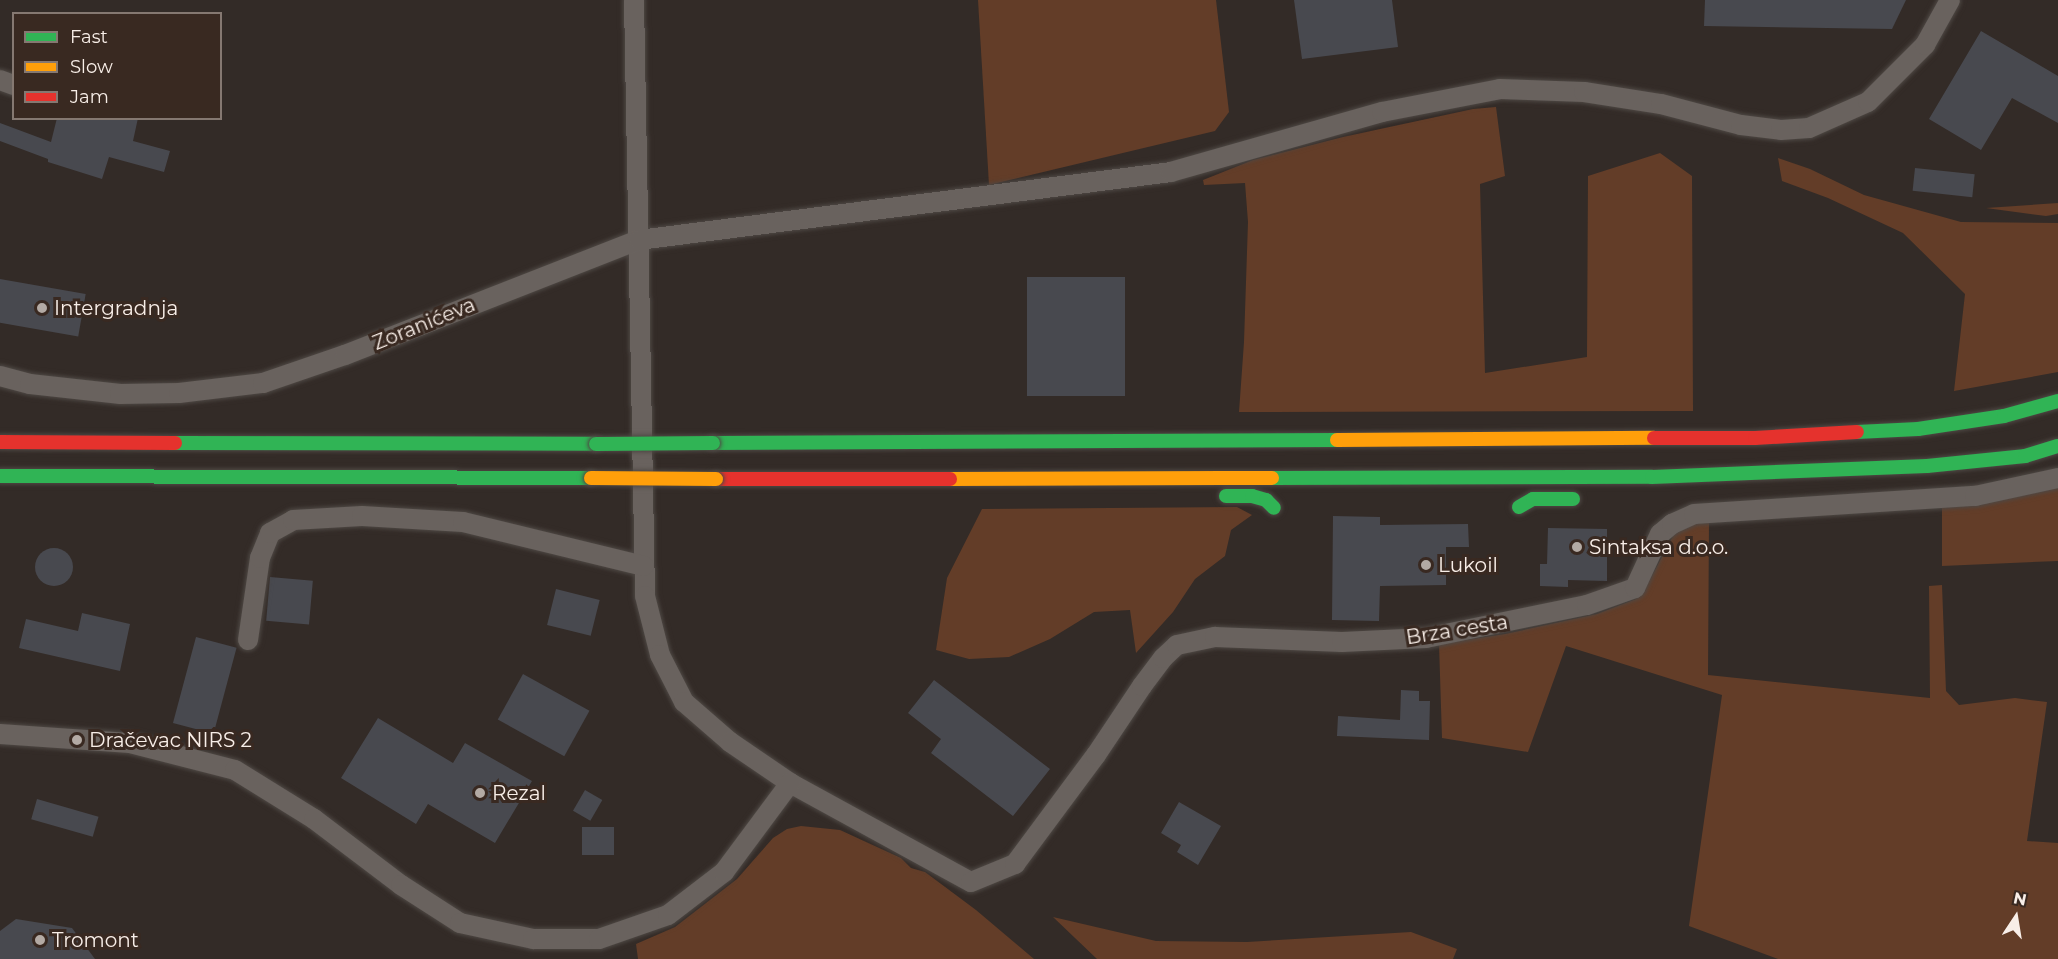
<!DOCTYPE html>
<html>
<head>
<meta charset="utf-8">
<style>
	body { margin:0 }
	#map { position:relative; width:2058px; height:959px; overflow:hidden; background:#332b27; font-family:Montserrat,sans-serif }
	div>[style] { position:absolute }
	.green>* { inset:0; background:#633d28 }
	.building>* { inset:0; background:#48494f; transform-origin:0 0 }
	.round { border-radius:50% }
	.roads { filter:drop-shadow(0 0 2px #4e4844) drop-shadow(0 0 2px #4e4844) }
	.street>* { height:20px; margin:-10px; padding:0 10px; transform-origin:10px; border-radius:10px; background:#69625e }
	.fast>* { height:14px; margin:-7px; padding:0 7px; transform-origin:7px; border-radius:7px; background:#30b455 }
	.slow>* { height:14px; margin:-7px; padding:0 7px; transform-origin:7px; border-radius:7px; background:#ff9f0a }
	.jam>* { height:14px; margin:-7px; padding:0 7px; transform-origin:7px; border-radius:7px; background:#e5322d }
	.bridges { filter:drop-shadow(0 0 2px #4e4844) drop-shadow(0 0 2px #4e4844) }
	.fast-bridge>* { height:14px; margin:-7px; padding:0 7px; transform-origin:7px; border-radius:7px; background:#30b455 }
	.slow-bridge>* { height:14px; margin:-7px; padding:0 7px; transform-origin:7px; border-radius:7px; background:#ff9f0a }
	.dots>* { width:16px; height:16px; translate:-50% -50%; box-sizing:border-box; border:3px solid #392921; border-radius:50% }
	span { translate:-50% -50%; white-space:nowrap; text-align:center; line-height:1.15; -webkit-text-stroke:6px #392921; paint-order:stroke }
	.poi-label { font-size:20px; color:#f8eee8 }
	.left { translate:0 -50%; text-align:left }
	.street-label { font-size:20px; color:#f8eee8 }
	.legend { position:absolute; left:12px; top:12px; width:210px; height:108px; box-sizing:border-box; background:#392921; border:2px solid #857871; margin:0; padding:8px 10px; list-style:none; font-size:18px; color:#f8eee8 }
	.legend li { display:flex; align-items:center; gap:12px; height:30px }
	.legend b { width:30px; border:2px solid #857871 }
	.north { position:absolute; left:1986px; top:887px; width:60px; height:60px; -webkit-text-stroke:4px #392921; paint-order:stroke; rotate:12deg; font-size:16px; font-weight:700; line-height:24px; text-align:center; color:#f8eee8 }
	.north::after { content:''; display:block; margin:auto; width:21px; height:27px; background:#f8eee8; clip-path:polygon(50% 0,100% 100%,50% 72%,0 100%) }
</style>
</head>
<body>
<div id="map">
	<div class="green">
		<i style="clip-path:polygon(978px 0,1216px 0,1229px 112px,1215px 131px,989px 185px)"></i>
		<i style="clip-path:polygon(1496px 107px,1505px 176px,1480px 184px,1485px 373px,1587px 357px,1588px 176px,1660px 153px,1692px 176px,1693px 411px,1239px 412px,1244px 342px,1248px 222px,1245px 183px,1204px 185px,1203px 180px,1253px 160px,1343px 137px,1473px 109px)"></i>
		<i style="clip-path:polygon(1778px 158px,1810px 169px,1864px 195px,1961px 222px,2058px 223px,2058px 372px,1954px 391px,1965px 294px,1903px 233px,1828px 198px,1782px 181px)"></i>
		<i style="clip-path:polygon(2058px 203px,2058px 214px,2046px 216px,1986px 208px)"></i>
		<i style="clip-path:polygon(2058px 485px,2058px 561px,1942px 566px,1942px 506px)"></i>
		<i style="clip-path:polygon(1237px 507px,1252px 515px,1231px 530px,1225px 556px,1195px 579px,1173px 612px,1136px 653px,1130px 610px,1094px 612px,1050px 639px,1009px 657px,969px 659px,936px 650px,947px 578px,982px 509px)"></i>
		<i style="clip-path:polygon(1709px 521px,1708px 675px,1930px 698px,1929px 586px,1942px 585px,1946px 691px,1959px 705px,2015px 698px,2047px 702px,2027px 841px,2058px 843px,2058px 959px,1778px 959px,1689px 926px,1722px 695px,1566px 646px,1528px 752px,1442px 738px,1439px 644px,1505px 634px,1597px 614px,1636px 599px,1645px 589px,1673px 536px,1688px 525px)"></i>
		<i style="clip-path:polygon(801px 826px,840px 830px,901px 858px,911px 868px,925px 872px,976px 910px,1034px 959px,638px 959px,636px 944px,675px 927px,737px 879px,773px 838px,787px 829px)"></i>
		<i style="clip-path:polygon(1053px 917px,1156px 941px,1247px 942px,1411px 932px,1457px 949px,1453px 959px,1097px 959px)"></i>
	</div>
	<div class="building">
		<i style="clip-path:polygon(1294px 0,1392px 0,1398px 47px,1302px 59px)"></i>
		<i style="clip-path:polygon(1705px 0,1906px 0,1892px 29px,1704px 26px)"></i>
		<i style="clip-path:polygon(1981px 31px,2058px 76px,2058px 123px,2012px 98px,1981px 150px,1929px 119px)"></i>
		<i style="clip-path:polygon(57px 118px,138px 118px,133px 141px,170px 151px,164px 172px,109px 157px,102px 179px,48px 162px,48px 159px,0 141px,0 123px,51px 142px)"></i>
		<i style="left:1915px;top:168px;width:60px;height:23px;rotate:6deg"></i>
		<i style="left:1027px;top:277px;width:98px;height:119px"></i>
		<i style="left:0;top:279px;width:87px;height:43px;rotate:10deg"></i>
		<i style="clip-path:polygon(1333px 516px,1380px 517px,1380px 525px,1468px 524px,1469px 547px,1446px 547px,1446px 585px,1380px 586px,1379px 621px,1332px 620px)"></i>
		<i style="clip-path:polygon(1548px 528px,1607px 529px,1607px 581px,1568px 580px,1568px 587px,1540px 586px,1540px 564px,1547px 564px)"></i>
		<i class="round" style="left:35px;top:548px;width:38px;height:38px"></i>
		<i style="left:270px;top:577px;width:43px;height:44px;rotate:5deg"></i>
		<i style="left:556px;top:589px;width:45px;height:37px;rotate:14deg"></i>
		<i style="clip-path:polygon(82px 613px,130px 624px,120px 671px,19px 648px,26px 619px,78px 631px)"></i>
		<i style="left:196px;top:637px;width:42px;height:89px;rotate:15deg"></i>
		<i style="left:523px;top:674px;width:76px;height:52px;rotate:29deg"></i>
		<i style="clip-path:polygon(934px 680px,1050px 769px,1013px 816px,931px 753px,941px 739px,908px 713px)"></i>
		<i style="clip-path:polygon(1401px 690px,1419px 691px,1419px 701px,1430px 701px,1429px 740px,1337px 736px,1338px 716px,1400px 720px)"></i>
		<i style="clip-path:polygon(378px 718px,453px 763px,465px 743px,532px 781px,495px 843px,428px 804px,416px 824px,341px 778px)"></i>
		<i style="left:585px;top:790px;width:20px;height:24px;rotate:30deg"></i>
		<i style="left:37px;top:799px;width:64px;height:21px;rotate:16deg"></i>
		<i style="clip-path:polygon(1179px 802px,1221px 826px,1198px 865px,1177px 852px,1181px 845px,1161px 833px)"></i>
		<i style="left:582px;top:827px;width:32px;height:28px"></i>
		<i style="clip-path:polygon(16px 919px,72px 928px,95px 959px,0 959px,0 931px)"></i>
	</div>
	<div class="roads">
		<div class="street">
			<i style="left:634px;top:0;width:596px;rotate:88.94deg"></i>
			<i style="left:645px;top:596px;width:61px;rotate:75.7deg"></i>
			<i style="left:660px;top:655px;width:53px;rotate:62.9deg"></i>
			<i style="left:684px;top:702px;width:61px;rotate:41deg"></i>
			<i style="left:730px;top:742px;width:73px;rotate:34.3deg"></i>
			<i style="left:790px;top:783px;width:206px;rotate:28.7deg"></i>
			<i style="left:971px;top:882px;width:48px;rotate:-22.2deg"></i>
			<i style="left:1015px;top:864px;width:136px;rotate:-53.4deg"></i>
			<i style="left:1096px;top:755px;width:83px;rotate:-56.3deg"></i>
			<i style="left:1142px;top:686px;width:35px;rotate:-53deg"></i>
			<i style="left:1163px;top:658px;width:19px;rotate:-43deg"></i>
			<i style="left:1177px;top:645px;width:39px;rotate:-12deg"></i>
			<i style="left:1215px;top:637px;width:127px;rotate:2.3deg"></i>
			<i style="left:1342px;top:642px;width:84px;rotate:-2.7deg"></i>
			<i style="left:1426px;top:638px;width:164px;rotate:-11.6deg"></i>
			<i style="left:1587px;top:605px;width:51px;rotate:-19.5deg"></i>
			<i style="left:1635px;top:588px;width:60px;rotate:-65.2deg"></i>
			<i style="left:1660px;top:534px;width:16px;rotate:-40deg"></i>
			<i style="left:1672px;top:524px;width:24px;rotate:-24deg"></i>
			<i style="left:1694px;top:514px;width:282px;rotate:-3.7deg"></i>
			<i style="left:1975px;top:496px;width:85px;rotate:-12.2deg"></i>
			<i style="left:0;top:80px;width:15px;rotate:20deg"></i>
			<i style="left:0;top:376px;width:31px;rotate:15deg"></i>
			<i style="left:30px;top:384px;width:91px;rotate:6.3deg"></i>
			<i style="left:120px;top:394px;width:59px;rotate:-1deg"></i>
			<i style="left:179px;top:393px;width:85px;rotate:-6.8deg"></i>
			<i style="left:263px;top:383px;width:87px;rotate:-18.9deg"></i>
			<i style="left:345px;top:355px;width:316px;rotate:-21.4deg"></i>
			<i style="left:639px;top:240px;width:536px;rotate:-7.28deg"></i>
			<i style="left:1171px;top:172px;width:219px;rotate:-15.9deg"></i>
			<i style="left:1382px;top:112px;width:120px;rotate:-11deg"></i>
			<i style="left:1500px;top:89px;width:84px;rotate:2deg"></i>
			<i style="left:1584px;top:92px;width:78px;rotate:8.9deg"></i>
			<i style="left:1661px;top:104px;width:83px;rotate:14.7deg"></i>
			<i style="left:1741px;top:125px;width:40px;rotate:7.1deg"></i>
			<i style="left:1781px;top:130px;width:28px;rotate:-4deg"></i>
			<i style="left:1809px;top:128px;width:64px;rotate:-23.8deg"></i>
			<i style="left:1868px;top:102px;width:81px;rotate:-45deg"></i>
			<i style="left:1925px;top:45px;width:51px;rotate:-60.9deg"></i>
			<i style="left:248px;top:640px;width:83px;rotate:-81.7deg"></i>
			<i style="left:260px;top:558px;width:27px;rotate:-68deg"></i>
			<i style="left:270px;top:533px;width:26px;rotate:-29deg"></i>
			<i style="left:293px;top:520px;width:69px;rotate:-3.3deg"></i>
			<i style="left:362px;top:516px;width:101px;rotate:3.4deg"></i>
			<i style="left:463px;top:522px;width:186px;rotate:13.7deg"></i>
			<i style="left:0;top:734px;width:130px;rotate:4deg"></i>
			<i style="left:130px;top:743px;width:108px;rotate:14.4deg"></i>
			<i style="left:235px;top:770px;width:93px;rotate:31.8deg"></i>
			<i style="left:314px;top:819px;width:109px;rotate:37.2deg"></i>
			<i style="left:401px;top:885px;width:70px;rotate:32.8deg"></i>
			<i style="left:460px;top:923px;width:75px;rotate:12.4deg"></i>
			<i style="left:533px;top:939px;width:66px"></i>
			<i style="left:599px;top:939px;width:73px;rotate:-19.2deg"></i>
			<i style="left:668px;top:915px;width:71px;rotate:-37.5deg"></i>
			<i style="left:724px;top:872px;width:111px;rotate:-53.4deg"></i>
		</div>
		<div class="fast">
			<i style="left:1857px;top:432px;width:61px;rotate:-2.8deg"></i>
			<i style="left:1918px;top:429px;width:87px;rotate:-8.6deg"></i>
			<i style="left:2004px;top:416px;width:56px;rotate:-15.5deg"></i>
			<i style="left:175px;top:443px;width:421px;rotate:0.1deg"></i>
			<i style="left:713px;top:443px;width:624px;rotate:-0.28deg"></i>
			<i style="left:0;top:476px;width:591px;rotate:0.19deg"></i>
			<i style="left:1272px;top:478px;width:380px;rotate:-0.2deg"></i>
			<i style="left:1652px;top:477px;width:275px;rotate:-2.3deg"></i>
			<i style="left:1927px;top:466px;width:99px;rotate:-5.8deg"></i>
			<i style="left:2025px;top:456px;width:34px;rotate:-17deg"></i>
			<i style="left:1226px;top:496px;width:26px"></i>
			<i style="left:1252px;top:496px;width:15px;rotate:16deg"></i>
			<i style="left:1266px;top:500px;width:11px;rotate:45deg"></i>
			<i style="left:1519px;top:507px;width:16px;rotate:-30deg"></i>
			<i style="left:1533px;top:499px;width:40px"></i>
		</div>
		<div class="slow">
			<i style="left:1337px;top:440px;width:317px;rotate:-0.4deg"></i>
			<i style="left:950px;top:479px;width:322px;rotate:-0.2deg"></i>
		</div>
		<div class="jam">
			<i style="left:1654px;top:438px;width:101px"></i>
			<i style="left:1755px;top:438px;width:102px;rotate:-3.4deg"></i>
			<i style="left:0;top:442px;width:175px;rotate:0.3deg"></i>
			<i style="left:716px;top:479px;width:234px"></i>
		</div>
	</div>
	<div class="bridges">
		<div class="fast-bridge">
			<i style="left:596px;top:444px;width:117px;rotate:-0.5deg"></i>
		</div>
		<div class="slow-bridge">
			<i style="left:591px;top:478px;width:125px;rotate:0.5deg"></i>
		</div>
	</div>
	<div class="dots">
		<i style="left:42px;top:308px;background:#b3aaa4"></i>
		<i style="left:1577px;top:547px;background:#b3aaa4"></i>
		<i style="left:1426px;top:565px;background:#b3aaa4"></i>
		<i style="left:77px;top:740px;background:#b3aaa4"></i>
		<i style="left:480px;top:793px;background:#b3aaa4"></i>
		<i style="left:40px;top:940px;background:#b3aaa4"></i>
	</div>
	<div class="poi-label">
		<span class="left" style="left:54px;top:308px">Intergradnja</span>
		<span class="left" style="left:1589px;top:547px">Sintaksa d.o.o.</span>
		<span class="left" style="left:1438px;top:565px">Lukoil</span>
		<span class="left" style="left:89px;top:740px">Dračevac NIRS 2</span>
		<span class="left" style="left:492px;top:793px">Rezal</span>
		<span class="left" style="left:52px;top:940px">Tromont</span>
	</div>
	<div class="street-label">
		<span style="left:424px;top:324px;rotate:-22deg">Zoranićeva</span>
		<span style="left:1457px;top:630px;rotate:-9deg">Brza cesta</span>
	</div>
	<ul class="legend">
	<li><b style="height:8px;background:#30b455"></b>Fast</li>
	<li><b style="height:8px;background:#ff9f0a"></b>Slow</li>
	<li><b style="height:8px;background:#e5322d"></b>Jam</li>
	</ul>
	<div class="north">N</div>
</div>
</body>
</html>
